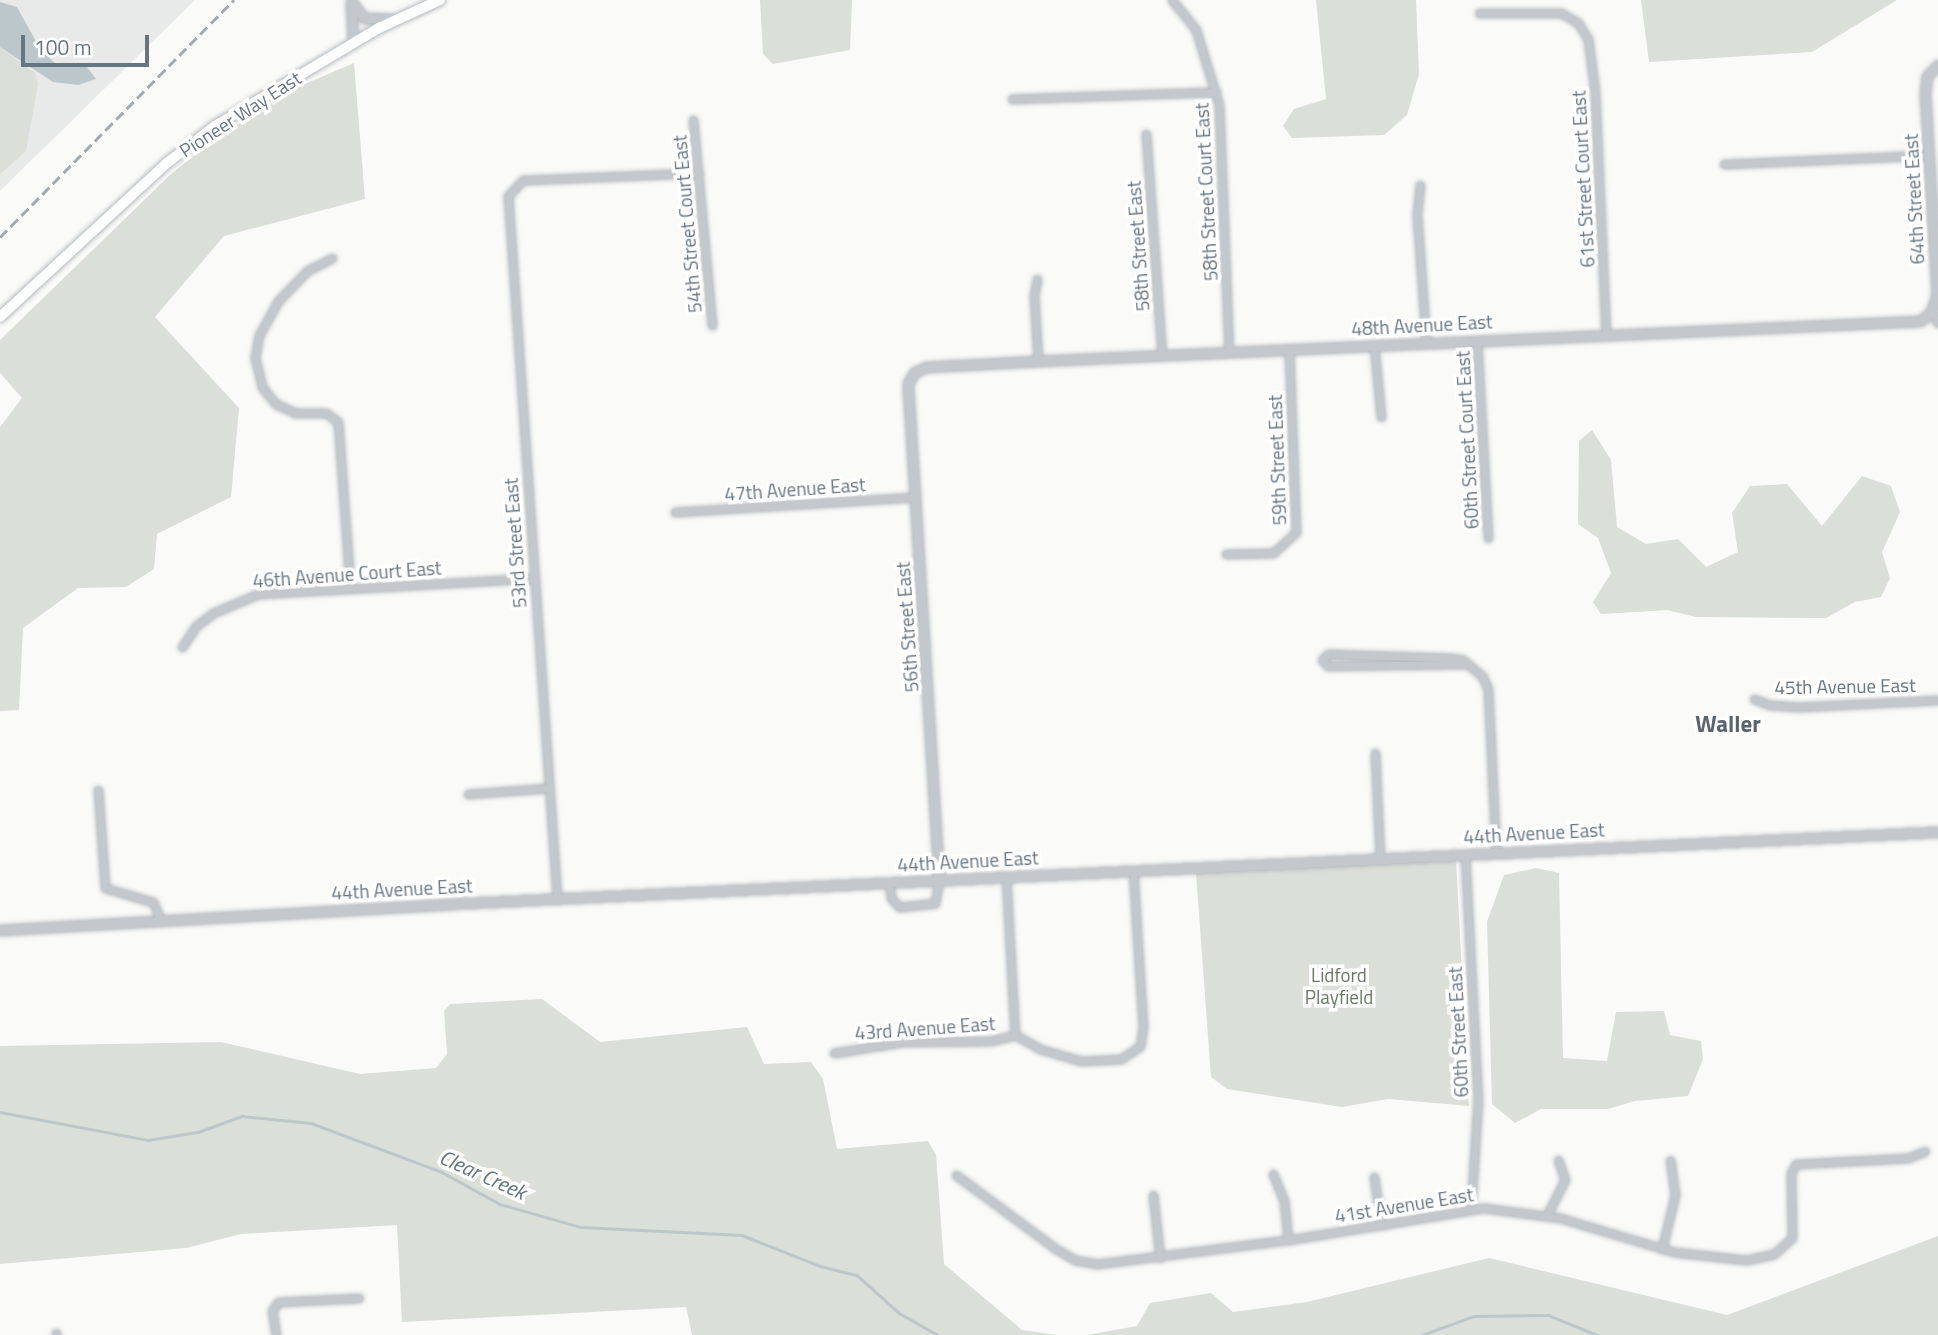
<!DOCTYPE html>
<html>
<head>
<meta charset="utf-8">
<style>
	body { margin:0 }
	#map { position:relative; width:1938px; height:1335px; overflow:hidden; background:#fafaf8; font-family:"Titillium Web",sans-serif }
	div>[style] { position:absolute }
	.built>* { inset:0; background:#e8e9e9 }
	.green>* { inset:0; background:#dadfd7 }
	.water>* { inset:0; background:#bbc7cb }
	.stream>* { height:2.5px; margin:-1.25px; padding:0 1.25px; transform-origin:1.25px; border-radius:1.25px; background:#bbc7cb }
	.roads { filter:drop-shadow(0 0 2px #b3babf) drop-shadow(0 0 2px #b3babf) }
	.minor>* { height:7px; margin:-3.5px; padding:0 3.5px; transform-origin:3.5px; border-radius:3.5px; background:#c3c8cc }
	.tertiary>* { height:9px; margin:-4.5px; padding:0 4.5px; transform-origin:4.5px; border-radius:4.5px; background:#c3c8cc }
	.secondary>* { height:10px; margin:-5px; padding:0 5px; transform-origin:5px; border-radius:5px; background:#fff }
	.rail>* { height:2.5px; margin-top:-1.25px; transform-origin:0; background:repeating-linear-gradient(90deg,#a2aab0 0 10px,transparent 0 15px) }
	span { translate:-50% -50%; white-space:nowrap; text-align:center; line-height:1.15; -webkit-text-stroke:7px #fff; paint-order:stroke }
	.street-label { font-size:19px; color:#657683 }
	.park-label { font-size:19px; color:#687a64 }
	.water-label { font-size:21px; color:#60757c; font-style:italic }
	.quarter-label { font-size:23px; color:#57646e; font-weight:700 }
	.scale { position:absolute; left:21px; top:35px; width:128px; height:32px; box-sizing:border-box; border:4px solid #657683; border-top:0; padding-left:9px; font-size:21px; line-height:24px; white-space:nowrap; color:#657683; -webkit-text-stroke:5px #fff; paint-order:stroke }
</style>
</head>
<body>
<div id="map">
	<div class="built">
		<i style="clip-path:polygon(0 0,195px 0,0 191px)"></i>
	</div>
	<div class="green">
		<i style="clip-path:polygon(760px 0,852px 0,850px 50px,773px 64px,763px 54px)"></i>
		<i style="clip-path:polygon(1316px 0,1416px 0,1419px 74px,1407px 115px,1384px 135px,1292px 138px,1283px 126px,1294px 109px,1326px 99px)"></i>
		<i style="clip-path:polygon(1641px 0,1897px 0,1812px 52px,1649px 62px)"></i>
		<i style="clip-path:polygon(0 47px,35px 73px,38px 84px,26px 151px,0 174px)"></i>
		<i style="clip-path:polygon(354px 63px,365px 199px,224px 236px,155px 317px,239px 408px,231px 497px,157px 534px,154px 569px,126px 587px,78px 588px,23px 628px,19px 710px,0 711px,0 427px,22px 398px,0 373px,0 340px,170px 175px,214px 139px,300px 86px)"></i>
		<i style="clip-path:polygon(1592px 430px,1611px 460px,1617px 527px,1646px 544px,1678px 539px,1706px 567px,1738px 552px,1732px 513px,1750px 486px,1787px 484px,1822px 526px,1862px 476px,1891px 486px,1900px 512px,1882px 552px,1890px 578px,1881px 597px,1855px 602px,1826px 618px,1696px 617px,1667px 610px,1601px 614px,1593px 602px,1611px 573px,1598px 538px,1578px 524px,1579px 441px)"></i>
		<i style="clip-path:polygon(1456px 860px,1469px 1106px,1388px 1099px,1342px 1107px,1227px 1089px,1211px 1077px,1196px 873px)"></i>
		<i style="clip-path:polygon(1536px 868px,1559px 873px,1563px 1058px,1607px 1061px,1616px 1012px,1664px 1011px,1670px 1035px,1701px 1041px,1703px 1059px,1688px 1096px,1635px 1101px,1608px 1109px,1541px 1109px,1515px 1123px,1492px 1104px,1487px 922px,1504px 875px)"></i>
		<i style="clip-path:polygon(542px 999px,600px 1042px,747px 1027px,764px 1064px,811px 1062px,823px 1079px,837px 1149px,928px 1141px,936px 1155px,944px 1264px,1022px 1330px,1057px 1335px,692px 1335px,686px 1307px,402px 1322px,397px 1225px,241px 1234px,186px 1248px,0 1264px,0 1046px,221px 1042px,360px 1074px,436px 1068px,447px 1054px,444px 1011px,450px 1004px)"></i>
		<i style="clip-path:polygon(1938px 1236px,1938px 1335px,1087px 1335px,1137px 1326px,1150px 1303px,1211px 1293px,1233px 1312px,1307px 1302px,1489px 1258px,1727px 1315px)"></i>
	</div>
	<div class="water">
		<i style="clip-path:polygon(0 2px,17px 7px,40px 49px,57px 65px,87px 67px,96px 79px,78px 85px,53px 82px,0 47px)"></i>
	</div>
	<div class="stream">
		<i style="left:0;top:1112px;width:151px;rotate:10.7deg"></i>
		<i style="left:148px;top:1140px;width:51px;rotate:-9.1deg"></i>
		<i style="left:198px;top:1132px;width:47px;rotate:-20deg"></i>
		<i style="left:242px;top:1116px;width:69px;rotate:5.8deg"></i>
		<i style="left:311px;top:1123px;width:140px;rotate:20.5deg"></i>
		<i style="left:442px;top:1172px;width:66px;rotate:28.9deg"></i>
		<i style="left:500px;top:1204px;width:84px;rotate:15.9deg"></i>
		<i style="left:581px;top:1227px;width:161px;rotate:2.8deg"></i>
		<i style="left:742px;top:1235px;width:84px;rotate:21.7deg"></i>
		<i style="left:820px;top:1266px;width:38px;rotate:14deg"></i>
		<i style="left:857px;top:1275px;width:57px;rotate:42.1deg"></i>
		<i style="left:899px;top:1313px;width:45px;rotate:29.4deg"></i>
		<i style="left:1422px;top:1335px;width:55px;rotate:-20.1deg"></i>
		<i style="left:1474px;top:1316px;width:74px;rotate:-0.8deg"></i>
		<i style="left:1548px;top:1315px;width:53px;rotate:22.2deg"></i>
	</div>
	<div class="roads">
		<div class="minor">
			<i style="left:1172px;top:0;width:38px;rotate:51deg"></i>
			<i style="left:1196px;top:30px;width:78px;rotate:73deg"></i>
			<i style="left:1219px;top:105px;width:247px;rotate:87.7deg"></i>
			<i style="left:1479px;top:13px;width:82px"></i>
			<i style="left:1561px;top:13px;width:20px;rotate:30deg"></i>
			<i style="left:1578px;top:23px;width:19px;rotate:58deg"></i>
			<i style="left:1588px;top:39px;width:54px;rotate:82.6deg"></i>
			<i style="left:1595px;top:93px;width:240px;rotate:87.4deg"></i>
			<i style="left:1012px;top:99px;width:204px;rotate:-2deg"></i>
			<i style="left:693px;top:120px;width:206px;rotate:84.7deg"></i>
			<i style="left:1146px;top:134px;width:222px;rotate:85.9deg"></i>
			<i style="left:1724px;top:164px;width:205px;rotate:-2.5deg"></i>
			<i style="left:1420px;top:185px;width:30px;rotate:96deg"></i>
			<i style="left:1417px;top:215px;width:127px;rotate:85.9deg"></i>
			<i style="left:332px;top:258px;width:27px;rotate:153deg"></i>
			<i style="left:308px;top:270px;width:43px;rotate:134.1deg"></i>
			<i style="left:278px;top:301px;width:39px;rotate:119deg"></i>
			<i style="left:259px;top:335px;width:23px;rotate:100deg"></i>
			<i style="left:255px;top:358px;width:30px;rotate:76deg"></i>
			<i style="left:262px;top:387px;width:22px;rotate:51deg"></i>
			<i style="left:276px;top:404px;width:21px;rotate:25deg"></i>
			<i style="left:295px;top:413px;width:31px"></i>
			<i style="left:326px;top:413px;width:15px;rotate:37deg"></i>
			<i style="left:338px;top:422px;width:165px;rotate:85.8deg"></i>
			<i style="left:1037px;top:279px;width:17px;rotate:100deg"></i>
			<i style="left:1034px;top:296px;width:65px;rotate:86.5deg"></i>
			<i style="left:1931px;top:312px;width:13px;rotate:58deg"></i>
			<i style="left:1477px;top:340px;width:198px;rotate:86.8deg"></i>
			<i style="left:1374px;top:345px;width:72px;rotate:84.4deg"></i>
			<i style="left:675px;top:512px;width:241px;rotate:-3.6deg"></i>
			<i style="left:1226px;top:554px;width:47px;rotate:-1.2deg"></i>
			<i style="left:1273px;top:553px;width:31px;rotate:-42deg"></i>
			<i style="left:1296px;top:532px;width:183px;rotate:-92.2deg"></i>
			<i style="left:182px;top:647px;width:25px;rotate:-56deg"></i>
			<i style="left:196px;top:626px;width:21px;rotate:-37deg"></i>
			<i style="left:213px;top:613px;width:49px;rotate:-22.9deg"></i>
			<i style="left:258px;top:594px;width:276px;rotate:-3.3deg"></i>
			<i style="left:1465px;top:664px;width:137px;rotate:179.2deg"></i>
			<i style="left:1328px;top:666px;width:8px;rotate:-135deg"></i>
			<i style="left:1322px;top:660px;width:8px;rotate:-45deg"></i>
			<i style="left:1328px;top:654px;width:123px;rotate:1.9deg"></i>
			<i style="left:1451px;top:658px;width:12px;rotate:9deg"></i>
			<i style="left:1463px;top:660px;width:25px;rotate:40deg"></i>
			<i style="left:1482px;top:676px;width:14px;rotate:65deg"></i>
			<i style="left:1488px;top:689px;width:163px;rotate:87.2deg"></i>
			<i style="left:1754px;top:699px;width:17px;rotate:21deg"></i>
			<i style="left:1770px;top:705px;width:29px;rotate:4deg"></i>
			<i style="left:1799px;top:707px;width:139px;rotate:-2.9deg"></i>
			<i style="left:1375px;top:753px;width:105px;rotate:87.3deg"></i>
			<i style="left:98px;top:790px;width:98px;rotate:85.9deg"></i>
			<i style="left:105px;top:888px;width:50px;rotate:16.3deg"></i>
			<i style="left:153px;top:902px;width:21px;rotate:67deg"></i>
			<i style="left:468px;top:794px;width:81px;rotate:-4.2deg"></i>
			<i style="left:1465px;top:854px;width:245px;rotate:87deg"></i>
			<i style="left:1478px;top:1099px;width:109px;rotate:93.7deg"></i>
			<i style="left:1006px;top:876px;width:159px;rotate:86.8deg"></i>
			<i style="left:889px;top:882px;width:16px;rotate:83deg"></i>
			<i style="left:891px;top:898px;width:12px;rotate:48deg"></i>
			<i style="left:899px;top:907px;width:36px;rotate:-6deg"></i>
			<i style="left:935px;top:903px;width:23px;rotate:-80deg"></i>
			<i style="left:557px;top:898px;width:704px;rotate:-93.99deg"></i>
			<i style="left:508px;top:196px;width:22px;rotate:-47deg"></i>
			<i style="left:523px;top:180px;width:176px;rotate:-2.3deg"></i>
			<i style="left:1015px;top:1035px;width:29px;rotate:29deg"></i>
			<i style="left:1040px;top:1049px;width:43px;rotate:16.3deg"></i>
			<i style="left:1081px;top:1061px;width:40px;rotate:-2.9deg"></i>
			<i style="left:1121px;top:1059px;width:23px;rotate:-34deg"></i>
			<i style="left:1140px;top:1046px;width:18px;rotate:-81deg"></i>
			<i style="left:1143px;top:1028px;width:158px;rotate:-93.6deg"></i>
			<i style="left:834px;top:1053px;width:69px;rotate:-9.2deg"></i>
			<i style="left:902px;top:1042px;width:88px;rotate:-0.7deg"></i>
			<i style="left:990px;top:1041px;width:26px;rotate:-13deg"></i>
			<i style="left:1273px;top:1174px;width:29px;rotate:68deg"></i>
			<i style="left:1284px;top:1201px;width:39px;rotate:84deg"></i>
			<i style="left:956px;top:1175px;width:124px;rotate:36.5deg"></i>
			<i style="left:1056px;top:1249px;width:22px;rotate:30deg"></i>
			<i style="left:1075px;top:1260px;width:22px;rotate:10deg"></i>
			<i style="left:1097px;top:1264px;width:193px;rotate:-7.2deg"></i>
			<i style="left:1288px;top:1240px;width:199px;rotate:-9.3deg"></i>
			<i style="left:1484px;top:1208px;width:77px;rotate:7.5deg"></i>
			<i style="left:1560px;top:1218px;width:119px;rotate:16.6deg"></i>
			<i style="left:1674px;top:1252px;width:72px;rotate:6.3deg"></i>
			<i style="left:1746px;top:1260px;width:29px;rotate:-12deg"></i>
			<i style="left:1774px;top:1254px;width:24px;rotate:-42deg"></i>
			<i style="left:1792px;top:1238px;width:65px;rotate:-90.9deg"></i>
			<i style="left:1791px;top:1173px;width:10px;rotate:-61deg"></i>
			<i style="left:1796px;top:1164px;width:112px;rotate:-3.1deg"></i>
			<i style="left:1908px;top:1158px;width:18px;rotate:-22deg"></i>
			<i style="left:1374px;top:1177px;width:49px;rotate:81.7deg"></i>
			<i style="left:1153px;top:1195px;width:63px;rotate:83.7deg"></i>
			<i style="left:1547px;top:1215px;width:39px;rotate:-63deg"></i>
			<i style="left:1565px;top:1180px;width:21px;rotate:-109deg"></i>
			<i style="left:1662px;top:1249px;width:56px;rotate:-76.5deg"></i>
			<i style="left:1675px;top:1195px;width:35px;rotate:-98deg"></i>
			<i style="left:56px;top:1333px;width:2px;rotate:90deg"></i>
			<i style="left:276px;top:1335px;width:24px;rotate:-99deg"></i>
			<i style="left:272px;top:1311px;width:11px;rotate:-56deg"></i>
			<i style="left:278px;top:1302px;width:81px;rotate:-2.8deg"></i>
		</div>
		<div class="tertiary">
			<i style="left:351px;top:1px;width:21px;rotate:53deg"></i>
			<i style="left:364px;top:18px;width:28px;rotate:2deg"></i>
			<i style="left:351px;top:5px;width:37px;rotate:87deg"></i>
			<i style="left:939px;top:880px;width:487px;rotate:-93.6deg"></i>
			<i style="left:908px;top:394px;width:11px;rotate:-90deg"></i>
			<i style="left:908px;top:383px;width:13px;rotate:-58deg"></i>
			<i style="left:915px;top:372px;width:12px;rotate:-24deg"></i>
			<i style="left:926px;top:367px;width:112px;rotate:-3.1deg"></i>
			<i style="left:1038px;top:361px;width:883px;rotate:-2.6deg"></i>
			<i style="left:1920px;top:321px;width:14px;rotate:-39deg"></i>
			<i style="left:1931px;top:312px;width:18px;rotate:-71deg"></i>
			<i style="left:1937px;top:295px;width:202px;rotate:-93.4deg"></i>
			<i style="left:1925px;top:93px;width:17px;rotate:-83deg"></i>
			<i style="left:1927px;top:76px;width:16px;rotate:-45deg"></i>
			<i style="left:0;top:930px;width:449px;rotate:-3.3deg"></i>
			<i style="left:448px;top:904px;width:1492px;rotate:-2.77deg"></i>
		</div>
		<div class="secondary">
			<i style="left:0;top:317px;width:227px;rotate:-42.7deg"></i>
			<i style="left:167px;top:163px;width:61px;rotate:-37.6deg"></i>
			<i style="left:215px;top:126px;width:191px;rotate:-30.9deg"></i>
			<i style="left:379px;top:28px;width:67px;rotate:-24.7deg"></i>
		</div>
	</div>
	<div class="rail">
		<i style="left:0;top:237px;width:333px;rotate:-45.4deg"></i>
	</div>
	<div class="street-label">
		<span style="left:240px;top:114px;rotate:-33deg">Pioneer Way East</span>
		<span style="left:1583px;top:179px;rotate:-93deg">61st Street Court East</span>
		<span style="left:1206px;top:192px;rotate:-93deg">58th Street Court East</span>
		<span style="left:1914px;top:199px;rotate:-93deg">64th Street East</span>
		<span style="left:687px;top:224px;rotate:-95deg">54th Street Court East</span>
		<span style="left:1138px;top:246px;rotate:-94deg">58th Street East</span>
		<span style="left:1422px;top:325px;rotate:-3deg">48th Avenue East</span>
		<span style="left:1467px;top:440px;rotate:-93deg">60th Street Court East</span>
		<span style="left:1277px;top:460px;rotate:-92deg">59th Street East</span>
		<span style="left:795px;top:489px;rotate:-4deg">47th Avenue East</span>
		<span style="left:515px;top:543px;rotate:-94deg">53rd Street East</span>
		<span style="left:347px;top:574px;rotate:-4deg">46th Avenue Court East</span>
		<span style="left:907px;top:627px;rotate:-94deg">56th Street East</span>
		<span style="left:1845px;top:686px;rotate:-1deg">45th Avenue East</span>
		<span style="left:1534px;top:833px;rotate:-3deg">44th Avenue East</span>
		<span style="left:968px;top:861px;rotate:-3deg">44th Avenue East</span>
		<span style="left:402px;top:889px;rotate:-3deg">44th Avenue East</span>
		<span style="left:925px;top:1028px;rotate:-4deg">43rd Avenue East</span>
		<span style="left:1458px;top:1032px;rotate:-93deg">60th Street East</span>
		<span style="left:1404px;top:1205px;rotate:-9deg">41st Avenue East</span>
	</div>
	<div class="park-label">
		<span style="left:1339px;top:986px">Lidford<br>Playfield</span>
	</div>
	<div class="water-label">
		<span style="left:483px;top:1174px;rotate:24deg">Clear Creek</span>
	</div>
	<div class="quarter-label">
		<span style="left:1728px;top:724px">Waller</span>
	</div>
	<div class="scale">100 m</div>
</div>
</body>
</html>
